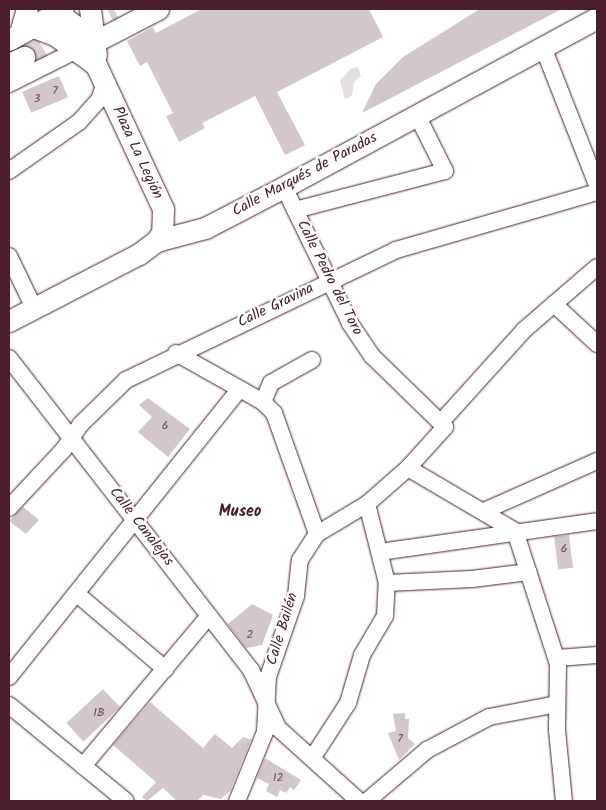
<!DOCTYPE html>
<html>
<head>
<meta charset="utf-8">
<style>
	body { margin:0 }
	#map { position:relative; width:606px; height:810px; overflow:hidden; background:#fff; font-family:Kalam,sans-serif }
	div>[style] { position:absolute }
	.green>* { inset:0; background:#e5dee0 }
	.building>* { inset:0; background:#d2c7cb; transform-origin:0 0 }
	.major-tunnel>* { height:21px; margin-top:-10.5px; transform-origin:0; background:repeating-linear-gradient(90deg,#dbd2d5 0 21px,transparent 0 32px) }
	.roads { filter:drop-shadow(0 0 1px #4a1f2b) drop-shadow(0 0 1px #4a1f2b) }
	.minor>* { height:16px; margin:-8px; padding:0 8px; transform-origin:8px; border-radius:8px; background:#fff }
	.major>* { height:21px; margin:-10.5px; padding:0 10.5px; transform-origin:10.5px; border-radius:10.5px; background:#fff }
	span { translate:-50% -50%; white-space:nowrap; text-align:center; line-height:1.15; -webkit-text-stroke:5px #fff; paint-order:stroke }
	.number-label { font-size:12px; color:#6c4953 }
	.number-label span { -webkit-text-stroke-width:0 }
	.street-label { font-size:15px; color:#4a1f2b }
	.neighbourhood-label { font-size:16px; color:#4a1f2b; font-weight:700 }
	.frame { position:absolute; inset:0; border:10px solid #4a1f2b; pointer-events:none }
</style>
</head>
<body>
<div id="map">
	<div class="green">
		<i style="clip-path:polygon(358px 67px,361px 76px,354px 82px,352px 96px,345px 99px,340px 81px,350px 69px)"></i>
	</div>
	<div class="building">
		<i style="clip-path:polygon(202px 9px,369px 9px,383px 37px,277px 92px,305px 145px,285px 155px,255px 96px,202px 123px,205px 128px,179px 142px,166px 116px,173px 113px,147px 62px,140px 66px,127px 41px,153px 27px,156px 33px)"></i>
		<i style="clip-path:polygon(480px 9px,562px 9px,362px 113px,376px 84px,403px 57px)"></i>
		<i style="left:59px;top:76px;width:23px;height:40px;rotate:67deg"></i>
		<i style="clip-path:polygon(148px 398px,190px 429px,168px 457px,138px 432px,152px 417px,139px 405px)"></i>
		<i style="clip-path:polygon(23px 507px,39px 520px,26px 534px,9px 521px)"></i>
		<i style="left:569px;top:535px;width:33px;height:15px;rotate:83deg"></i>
		<i style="clip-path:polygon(252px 604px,273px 615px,262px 645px,246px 648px,228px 624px)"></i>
		<i style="left:103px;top:689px;width:25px;height:50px;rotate:47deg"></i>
		<i style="clip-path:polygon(150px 702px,203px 748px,215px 734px,232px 748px,243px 737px,251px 740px,230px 791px,221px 799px,203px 795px,197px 801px,177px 801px,163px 788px,147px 801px,142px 797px,156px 782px,113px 745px)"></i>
		<i style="clip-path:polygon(405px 713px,405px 719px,409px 719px,408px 738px,415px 744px,399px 760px,388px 733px,396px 731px,393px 714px)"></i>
		<i style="clip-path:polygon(265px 758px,301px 780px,294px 790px,290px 787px,286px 793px,280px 790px,277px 797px,266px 791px,269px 784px,257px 778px)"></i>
	</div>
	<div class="major-tunnel">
		<i style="left:24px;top:57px;width:102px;rotate:-28.1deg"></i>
	</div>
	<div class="roads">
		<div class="minor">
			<i style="left:543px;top:47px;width:148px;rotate:68.6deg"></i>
			<i style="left:9px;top:84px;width:85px;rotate:-26.6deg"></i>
			<i style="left:9px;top:171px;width:85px;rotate:-35deg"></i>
			<i style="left:79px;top:122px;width:30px;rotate:-48deg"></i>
			<i style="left:99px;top:100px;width:18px;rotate:-71deg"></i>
			<i style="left:295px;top:210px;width:155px;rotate:-14.6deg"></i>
			<i style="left:445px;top:171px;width:63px;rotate:-116.6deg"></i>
			<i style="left:9px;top:256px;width:58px;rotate:64.3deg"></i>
			<i style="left:554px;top:304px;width:59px;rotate:42.9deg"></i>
			<i style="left:176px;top:353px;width:100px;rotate:29.4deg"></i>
			<i style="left:263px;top:402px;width:16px;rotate:45deg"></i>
			<i style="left:274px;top:413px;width:128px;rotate:70.4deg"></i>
			<i style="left:9px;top:358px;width:395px;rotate:52.2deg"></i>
			<i style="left:251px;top:670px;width:64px;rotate:65deg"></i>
			<i style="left:278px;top:728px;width:109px;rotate:42deg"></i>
			<i style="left:263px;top:402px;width:21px;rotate:-67deg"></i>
			<i style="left:271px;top:383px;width:47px;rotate:-29.3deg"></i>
			<i style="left:441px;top:422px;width:124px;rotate:-47.9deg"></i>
			<i style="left:524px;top:330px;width:96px;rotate:-40.8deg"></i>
			<i style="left:408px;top:468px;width:124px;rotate:30.5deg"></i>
			<i style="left:9px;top:508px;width:81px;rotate:-47deg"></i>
			<i style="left:64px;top:449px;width:30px;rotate:-56deg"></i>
			<i style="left:81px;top:424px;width:63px;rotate:-44.4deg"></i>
			<i style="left:126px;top:380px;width:300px;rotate:-25.7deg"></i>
			<i style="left:396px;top:250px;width:209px;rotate:-16.1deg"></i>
			<i style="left:484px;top:511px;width:124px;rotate:-23.9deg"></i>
			<i style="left:515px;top:531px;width:140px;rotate:72.1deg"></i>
			<i style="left:558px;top:664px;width:66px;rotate:90.9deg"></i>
			<i style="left:557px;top:730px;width:71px;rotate:84.4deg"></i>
			<i style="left:380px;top:552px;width:219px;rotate:-8.1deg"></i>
			<i style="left:387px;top:583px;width:85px;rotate:-2.7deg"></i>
			<i style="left:472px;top:579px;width:57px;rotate:-7deg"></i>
			<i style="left:77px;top:594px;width:116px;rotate:40.4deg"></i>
			<i style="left:557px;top:658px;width:40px;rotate:-4.3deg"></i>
			<i style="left:9px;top:677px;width:366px;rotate:-51.3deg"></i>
			<i style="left:9px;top:705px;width:151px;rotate:39.4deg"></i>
			<i style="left:313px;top:757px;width:64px;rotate:-57.1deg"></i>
			<i style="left:348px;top:703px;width:50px;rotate:-73.7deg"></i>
			<i style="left:362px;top:655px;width:45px;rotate:-59.5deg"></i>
			<i style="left:385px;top:616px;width:33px;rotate:-87deg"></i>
			<i style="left:387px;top:583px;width:81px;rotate:-104.2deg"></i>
			<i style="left:83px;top:766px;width:196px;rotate:-50deg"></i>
			<i style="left:237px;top:801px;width:74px;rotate:-67.9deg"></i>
			<i style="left:265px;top:732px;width:55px;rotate:-86.9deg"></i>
			<i style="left:268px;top:677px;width:86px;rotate:-70.9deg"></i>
			<i style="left:296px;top:596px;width:36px;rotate:-84deg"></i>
			<i style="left:300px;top:560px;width:31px;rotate:-57deg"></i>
			<i style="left:317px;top:534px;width:58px;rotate:-31deg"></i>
			<i style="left:367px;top:504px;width:55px;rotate:-41.3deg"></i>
			<i style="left:408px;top:468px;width:55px;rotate:-47.9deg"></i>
			<i style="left:445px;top:427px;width:102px;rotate:-135.8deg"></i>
			<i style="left:372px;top:356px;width:40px;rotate:-124deg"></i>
			<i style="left:350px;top:323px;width:151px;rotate:-115.9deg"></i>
			<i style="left:367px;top:801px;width:79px;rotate:-40.4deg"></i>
			<i style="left:427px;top:750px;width:70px;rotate:-28deg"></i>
			<i style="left:489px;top:717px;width:69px;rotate:-10.8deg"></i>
		</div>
		<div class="major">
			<i style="left:52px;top:9px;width:54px;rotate:36deg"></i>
			<i style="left:90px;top:9px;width:46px;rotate:82.6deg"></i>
			<i style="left:33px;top:27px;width:23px;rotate:20deg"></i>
			<i style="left:55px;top:35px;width:51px;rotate:36.2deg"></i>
			<i style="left:96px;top:65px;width:159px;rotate:65deg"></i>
			<i style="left:163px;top:209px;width:24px;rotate:92deg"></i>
			<i style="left:162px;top:233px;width:10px;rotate:127deg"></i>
			<i style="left:20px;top:33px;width:25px;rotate:-74deg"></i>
			<i style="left:9px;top:40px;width:62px;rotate:-29.9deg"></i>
			<i style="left:96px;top:41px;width:70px;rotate:-27.3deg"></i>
			<i style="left:9px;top:64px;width:17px;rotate:-25deg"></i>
			<i style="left:9px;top:321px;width:146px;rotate:-27.3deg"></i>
			<i style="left:139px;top:254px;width:21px;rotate:-37deg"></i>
			<i style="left:156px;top:241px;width:51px;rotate:-14.9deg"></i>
			<i style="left:205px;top:228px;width:89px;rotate:-27.4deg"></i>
			<i style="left:284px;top:187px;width:356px;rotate:-28.4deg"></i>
		</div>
	</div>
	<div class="number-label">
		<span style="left:55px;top:91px">7</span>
		<span style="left:37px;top:99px">3</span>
		<span style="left:165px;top:426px">6</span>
		<span style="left:564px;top:549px">6</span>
		<span style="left:250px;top:635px">2</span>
		<span style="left:99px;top:713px">1B</span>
		<span style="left:400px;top:739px">7</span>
		<span style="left:278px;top:778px">12</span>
	</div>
	<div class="street-label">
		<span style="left:137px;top:153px;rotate:65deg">Plaza La Legión</span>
		<span style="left:305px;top:175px;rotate:-28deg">Calle Marqués de Paradas</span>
		<span style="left:329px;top:278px;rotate:63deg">Calle Pedro del Toro</span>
		<span style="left:276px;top:306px;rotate:-26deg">Calle Gravina</span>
		<span style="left:141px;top:527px;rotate:52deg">Calle Canalejas</span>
		<span style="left:283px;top:629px;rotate:-73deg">Calle Bailén</span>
	</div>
	<div class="neighbourhood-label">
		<span style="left:240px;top:512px">Museo</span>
	</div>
	<div class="frame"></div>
</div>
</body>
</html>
